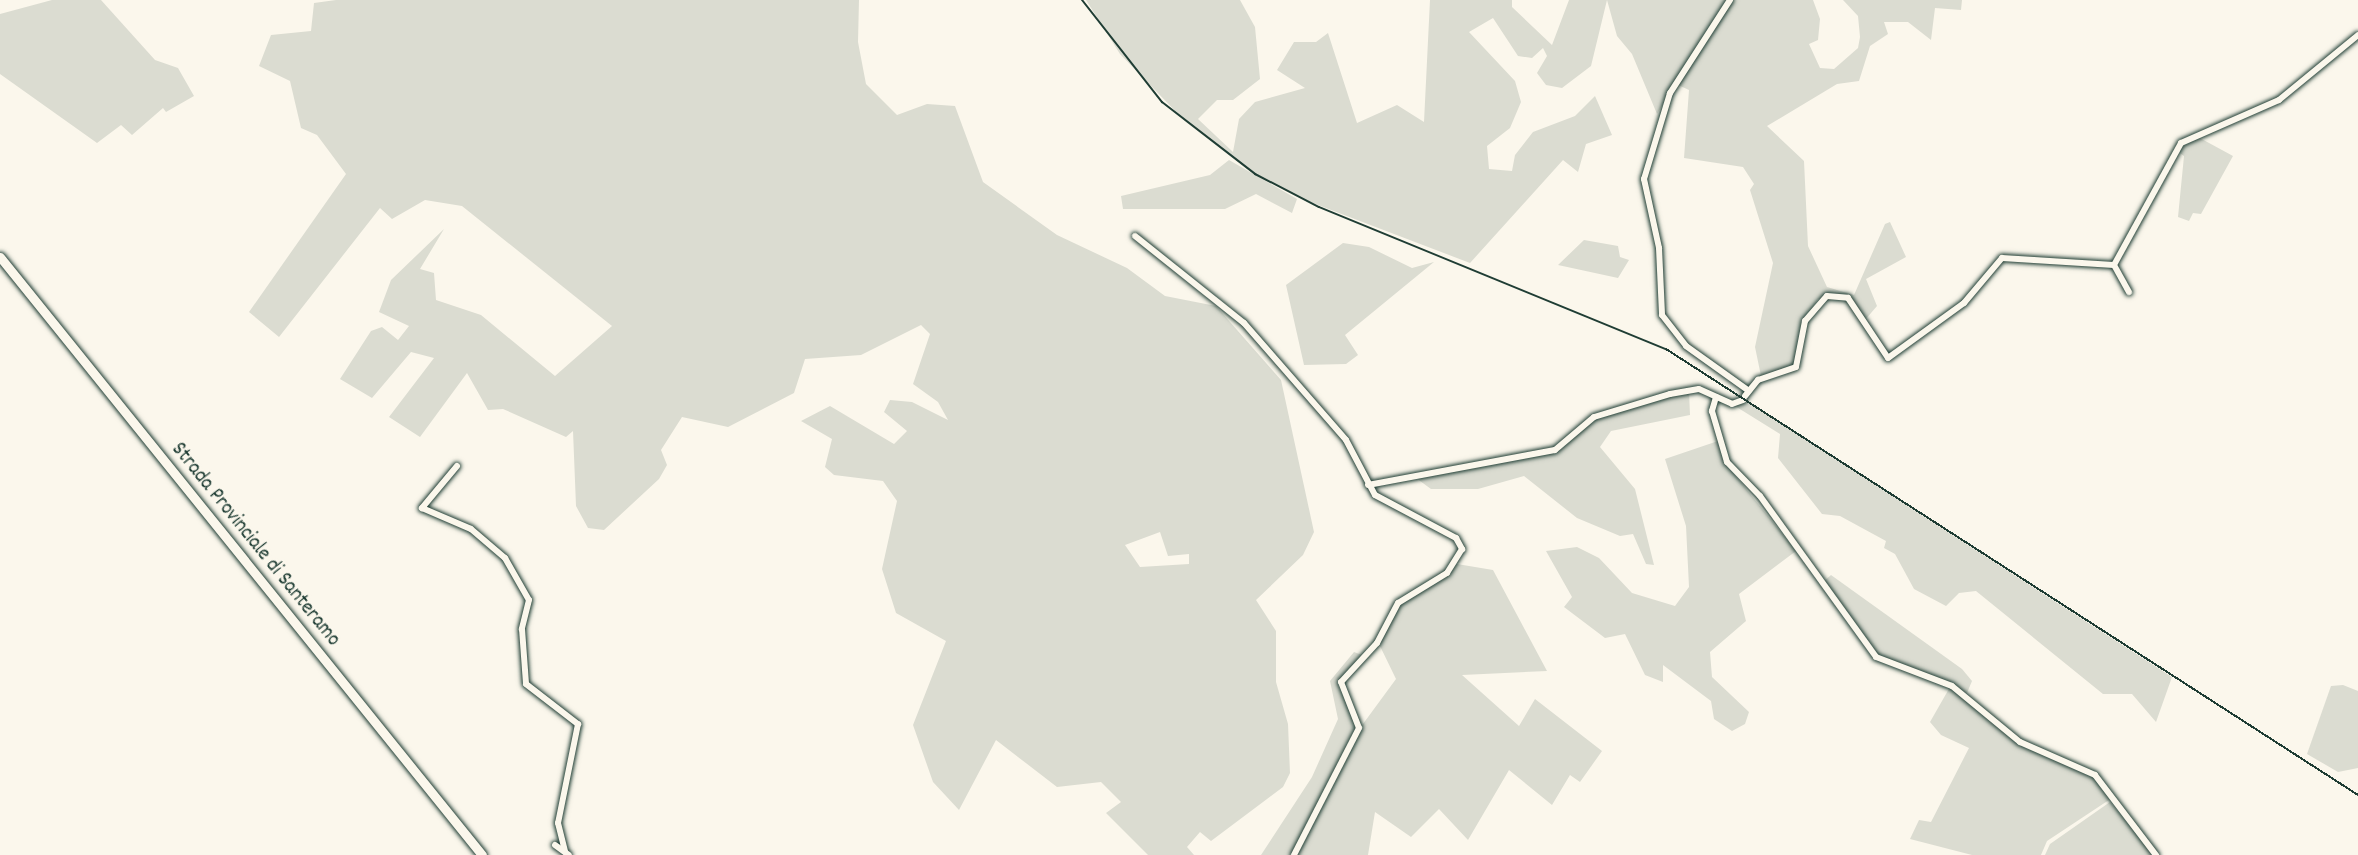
<!DOCTYPE html>
<html>
<head>
<meta charset="utf-8">
<style>
	body { margin:0 }
	#map { position:relative; width:2358px; height:855px; overflow:hidden; background:#fbf7ec; font-family:Dekko,sans-serif }
	div>[style] { position:absolute }
	.green>* { inset:0; background:#dbdcd1 }
	.roads { filter:drop-shadow(0 0 2px #1f3d34) drop-shadow(0 0 2px #1f3d34) }
	.street>* { height:6px; margin:-3px; padding:0 3px; transform-origin:3px; border-radius:3px; background:#fbf7ec }
	.secondary>* { height:9px; margin:-4.5px; padding:0 4.5px; transform-origin:4.5px; border-radius:4.5px; background:#fbf7ec }
	.rail>* { height:2px; margin:-1px; padding:0 1px; transform-origin:1px; border-radius:1px; background:#1f3d34 }
	span { translate:-50% -50%; white-space:nowrap; text-align:center; line-height:1.15; -webkit-text-stroke:5px #fbf7ec; paint-order:stroke }
	.street-label { font-size:21px; color:#1f3d34 }
</style>
</head>
<body>
<div id="map">
	<div class="green">
		<i style="clip-path:polygon(52px 0,101px 0,155px 60px,178px 68px,194px 96px,166px 112px,163px 108px,132px 135px,121px 125px,97px 143px,0 74px,0 14px)"></i>
		<i style="clip-path:polygon(evenodd,336px 0,859px 0,858px 42px,866px 84px,897px 115px,927px 104px,955px 106px,983px 182px,1057px 235px,1127px 268px,1165px 296px,1216px 306px,1281px 380px,1314px 532px,1303px 555px,1256px 600px,1276px 631px,1276px 682px,1288px 724px,1290px 773px,1283px 787px,1211px 841px,1200px 832px,1187px 847px,1194px 855px,1148px 855px,1106px 813px,1121px 802px,1101px 782px,1057px 787px,996px 740px,959px 810px,933px 782px,913px 725px,946px 641px,896px 613px,882px 569px,897px 501px,883px 481px,834px 475px,825px 467px,832px 439px,801px 421px,830px 406px,894px 444px,907px 431px,884px 412px,890px 400px,912px 402px,948px 420px,938px 402px,913px 384px,930px 334px,921px 325px,861px 355px,805px 359px,794px 393px,728px 427px,682px 417px,661px 450px,667px 465px,659px 479px,604px 530px,588px 528px,576px 506px,573px 431px,566px 437px,503px 409px,488px 410px,467px 373px,420px 437px,389px 417px,434px 358px,411px 352px,372px 398px,340px 379px,371px 331px,382px 327px,398px 340px,409px 326px,379px 312px,391px 280px,444px 229px,420px 269px,434px 273px,436px 300px,481px 315px,555px 376px,612px 326px,462px 206px,425px 200px,392px 219px,380px 208px,279px 337px,249px 312px,346px 174px,317px 135px,301px 128px,290px 81px,259px 66px,271px 35px,311px 31px,314px 3px,336px 0,1160px 532px,1168px 556px,1189px 554px,1189px 564px,1140px 567px,1125px 545px,1160px 532px)"></i>
		<i style="clip-path:polygon(1086px 0,1240px 0,1255px 27px,1260px 79px,1233px 100px,1217px 100px,1198px 119px,1233px 152px,1239px 119px,1255px 102px,1305px 88px,1277px 70px,1294px 42px,1316px 42px,1328px 33px,1357px 123px,1397px 105px,1424px 122px,1430px 0,1512px 0,1512px 7px,1552px 45px,1569px 0,1726px 0,1657px 114px,1632px 54px,1617px 36px,1607px 0,1591px 66px,1562px 88px,1546px 85px,1537px 73px,1547px 56px,1543px 48px,1532px 58px,1518px 56px,1493px 18px,1469px 32px,1515px 81px,1521px 102px,1510px 128px,1487px 146px,1489px 169px,1512px 171px,1515px 155px,1533px 132px,1575px 116px,1595px 96px,1612px 135px,1586px 144px,1578px 172px,1563px 160px,1470px 263px,1305px 200px,1247px 169px,1186px 122px,1120px 54px)"></i>
		<i style="clip-path:polygon(1729px 0,1813px 0,1820px 19px,1818px 40px,1809px 44px,1820px 68px,1834px 69px,1858px 48px,1860px 37px,1858px 16px,1843px 0,1962px 0,1961px 10px,1935px 8px,1931px 40px,1908px 22px,1884px 22px,1888px 34px,1870px 46px,1859px 81px,1837px 84px,1767px 126px,1804px 161px,1808px 246px,1827px 287px,1854px 295px,1885px 224px,1890px 222px,1906px 257px,1866px 279px,1877px 306px,1865px 320px,1849px 296px,1818px 299px,1804px 320px,1796px 364px,1761px 376px,1755px 347px,1773px 263px,1750px 190px,1754px 184px,1743px 167px,1684px 158px,1689px 90px,1676px 84px)"></i>
		<i style="clip-path:polygon(2198px 137px,2233px 156px,2201px 214px,2193px 213px,2189px 221px,2178px 217px,2184px 156px,2177px 151px)"></i>
		<i style="clip-path:polygon(1229px 160px,1297px 199px,1292px 213px,1256px 194px,1225px 209px,1123px 209px,1121px 196px,1210px 175px)"></i>
		<i style="clip-path:polygon(1584px 240px,1618px 246px,1620px 257px,1629px 260px,1618px 278px,1558px 265px)"></i>
		<i style="clip-path:polygon(1343px 243px,1369px 247px,1412px 268px,1434px 262px,1345px 335px,1358px 355px,1346px 364px,1304px 365px,1286px 285px)"></i>
		<i style="clip-path:polygon(1689px 391px,1690px 415px,1611px 431px,1600px 447px,1635px 489px,1654px 565px,1646px 564px,1633px 534px,1620px 536px,1577px 518px,1524px 476px,1478px 489px,1431px 489px,1416px 478px,1562px 449px,1592px 419px)"></i>
		<i style="clip-path:polygon(1744px 400px,2172px 677px,2156px 722px,2132px 694px,2103px 694px,1976px 591px,1959px 593px,1946px 606px,1914px 589px,1895px 554px,1884px 548px,1886px 541px,1840px 516px,1822px 514px,1778px 458px,1780px 434px,1735px 406px)"></i>
		<i style="clip-path:polygon(1718px 441px,1726px 464px,1796px 551px,1739px 594px,1746px 621px,1710px 652px,1712px 677px,1749px 712px,1745px 724px,1732px 731px,1714px 719px,1711px 701px,1663px 665px,1663px 682px,1645px 675px,1625px 634px,1605px 638px,1564px 607px,1572px 597px,1546px 551px,1577px 547px,1599px 558px,1632px 593px,1675px 606px,1689px 587px,1686px 526px,1665px 459px)"></i>
		<i style="clip-path:polygon(1457px 564px,1493px 570px,1547px 671px,1462px 675px,1519px 726px,1535px 699px,1602px 751px,1580px 782px,1570px 775px,1552px 805px,1509px 770px,1468px 840px,1439px 809px,1411px 837px,1375px 812px,1368px 855px,1296px 855px,1360px 728px,1396px 679px,1379px 644px,1402px 601px)"></i>
		<i style="clip-path:polygon(1831px 575px,1962px 669px,1972px 681px,1967px 693px,1883px 662px,1823px 582px)"></i>
		<i style="clip-path:polygon(1354px 652px,1362px 655px,1338px 685px,1357px 728px,1292px 855px,1261px 855px,1312px 777px,1338px 719px,1330px 681px)"></i>
		<i style="clip-path:polygon(2343px 685px,2358px 691px,2358px 768px,2338px 772px,2307px 754px,2331px 686px)"></i>
		<i style="clip-path:polygon(1950px 687px,2014px 741px,2096px 776px,2112px 798px,2047px 841px,2041px 855px,1972px 855px,1910px 839px,1919px 820px,1931px 822px,1969px 748px,1941px 735px,1930px 722px)"></i>
		<i style="clip-path:polygon(2110px 802px,2154px 855px,2045px 855px,2050px 844px)"></i>
	</div>
	<div class="roads">
		<div class="street">
			<i style="left:1730px;top:0;width:111px;rotate:122.8deg"></i>
			<i style="left:1670px;top:93px;width:90px;rotate:106.8deg"></i>
			<i style="left:1644px;top:179px;width:71px;rotate:77.7deg"></i>
			<i style="left:1659px;top:248px;width:67px;rotate:87.4deg"></i>
			<i style="left:1662px;top:315px;width:39px;rotate:52deg"></i>
			<i style="left:1686px;top:346px;width:77px;rotate:35.5deg"></i>
			<i style="left:1135px;top:236px;width:139px;rotate:38.6deg"></i>
			<i style="left:1244px;top:323px;width:155px;rotate:48.9deg"></i>
			<i style="left:1346px;top:440px;width:62px;rotate:62.2deg"></i>
			<i style="left:1375px;top:495px;width:92px;rotate:28deg"></i>
			<i style="left:1456px;top:538px;width:13px;rotate:61deg"></i>
			<i style="left:1462px;top:549px;width:28px;rotate:122deg"></i>
			<i style="left:1447px;top:573px;width:57px;rotate:148.5deg"></i>
			<i style="left:1398px;top:603px;width:45px;rotate:117.7deg"></i>
			<i style="left:1377px;top:643px;width:53px;rotate:132.7deg"></i>
			<i style="left:1341px;top:682px;width:49px;rotate:68.6deg"></i>
			<i style="left:1359px;top:728px;width:143px;rotate:117.1deg"></i>
			<i style="left:2114px;top:265px;width:31px;rotate:61deg"></i>
			<i style="left:1745px;top:396px;width:21px;rotate:-51deg"></i>
			<i style="left:1758px;top:380px;width:40px;rotate:-18.9deg"></i>
			<i style="left:1796px;top:367px;width:47px;rotate:-78.9deg"></i>
			<i style="left:1805px;top:321px;width:33px;rotate:-49deg"></i>
			<i style="left:1827px;top:296px;width:21px;rotate:5deg"></i>
			<i style="left:1848px;top:298px;width:72px;rotate:56.3deg"></i>
			<i style="left:1888px;top:358px;width:94px;rotate:-35.9deg"></i>
			<i style="left:1964px;top:303px;width:59px;rotate:-49.8deg"></i>
			<i style="left:2002px;top:258px;width:112px;rotate:3.6deg"></i>
			<i style="left:2114px;top:265px;width:139px;rotate:-61.2deg"></i>
			<i style="left:2181px;top:143px;width:107px;rotate:-23.7deg"></i>
			<i style="left:2279px;top:100px;width:102px;rotate:-39.4deg"></i>
			<i style="left:1716px;top:397px;width:15px;rotate:106deg"></i>
			<i style="left:1712px;top:411px;width:53px;rotate:73.6deg"></i>
			<i style="left:1727px;top:462px;width:47px;rotate:45.9deg"></i>
			<i style="left:1760px;top:496px;width:198px;rotate:54.2deg"></i>
			<i style="left:1876px;top:657px;width:81px;rotate:20.9deg"></i>
			<i style="left:1952px;top:686px;width:88px;rotate:39.5deg"></i>
			<i style="left:2020px;top:742px;width:82px;rotate:23.7deg"></i>
			<i style="left:2095px;top:775px;width:101px;rotate:52.7deg"></i>
			<i style="left:457px;top:466px;width:55px;rotate:129.8deg"></i>
			<i style="left:422px;top:508px;width:53px;rotate:23.2deg"></i>
			<i style="left:471px;top:529px;width:45px;rotate:40.5deg"></i>
			<i style="left:505px;top:558px;width:48px;rotate:60.3deg"></i>
			<i style="left:529px;top:600px;width:30px;rotate:104deg"></i>
			<i style="left:522px;top:629px;width:55px;rotate:85.8deg"></i>
			<i style="left:526px;top:684px;width:66px;rotate:37.6deg"></i>
			<i style="left:578px;top:724px;width:101px;rotate:101.4deg"></i>
			<i style="left:558px;top:823px;width:30px;rotate:76deg"></i>
			<i style="left:1368px;top:485px;width:190px;rotate:-10.6deg"></i>
			<i style="left:1555px;top:450px;width:51px;rotate:-40.2deg"></i>
			<i style="left:1594px;top:417px;width:79px;rotate:-16.8deg"></i>
			<i style="left:1670px;top:394px;width:29px;rotate:-10deg"></i>
			<i style="left:1699px;top:389px;width:36px;rotate:24deg"></i>
			<i style="left:1732px;top:404px;width:12px;rotate:-20deg"></i>
			<i style="left:555px;top:845px;width:17px;rotate:36deg"></i>
		</div>
		<div class="secondary">
			<i style="left:0;top:257px;width:768px;rotate:51.13deg"></i>
		</div>
	</div>
	<div class="rail">
		<i style="left:1082px;top:0;width:130px;rotate:51.9deg"></i>
		<i style="left:1162px;top:102px;width:118px;rotate:37.7deg"></i>
		<i style="left:1255px;top:174px;width:72px;rotate:27.3deg"></i>
		<i style="left:1319px;top:207px;width:375px;rotate:22.3deg"></i>
		<i style="left:1666px;top:349px;width:823px;rotate:32.8deg"></i>
	</div>
	<div class="street-label">
		<span style="left:255px;top:545px;rotate:51deg">Strada Provinciale di Santeramo</span>
	</div>
</div>
</body>
</html>
